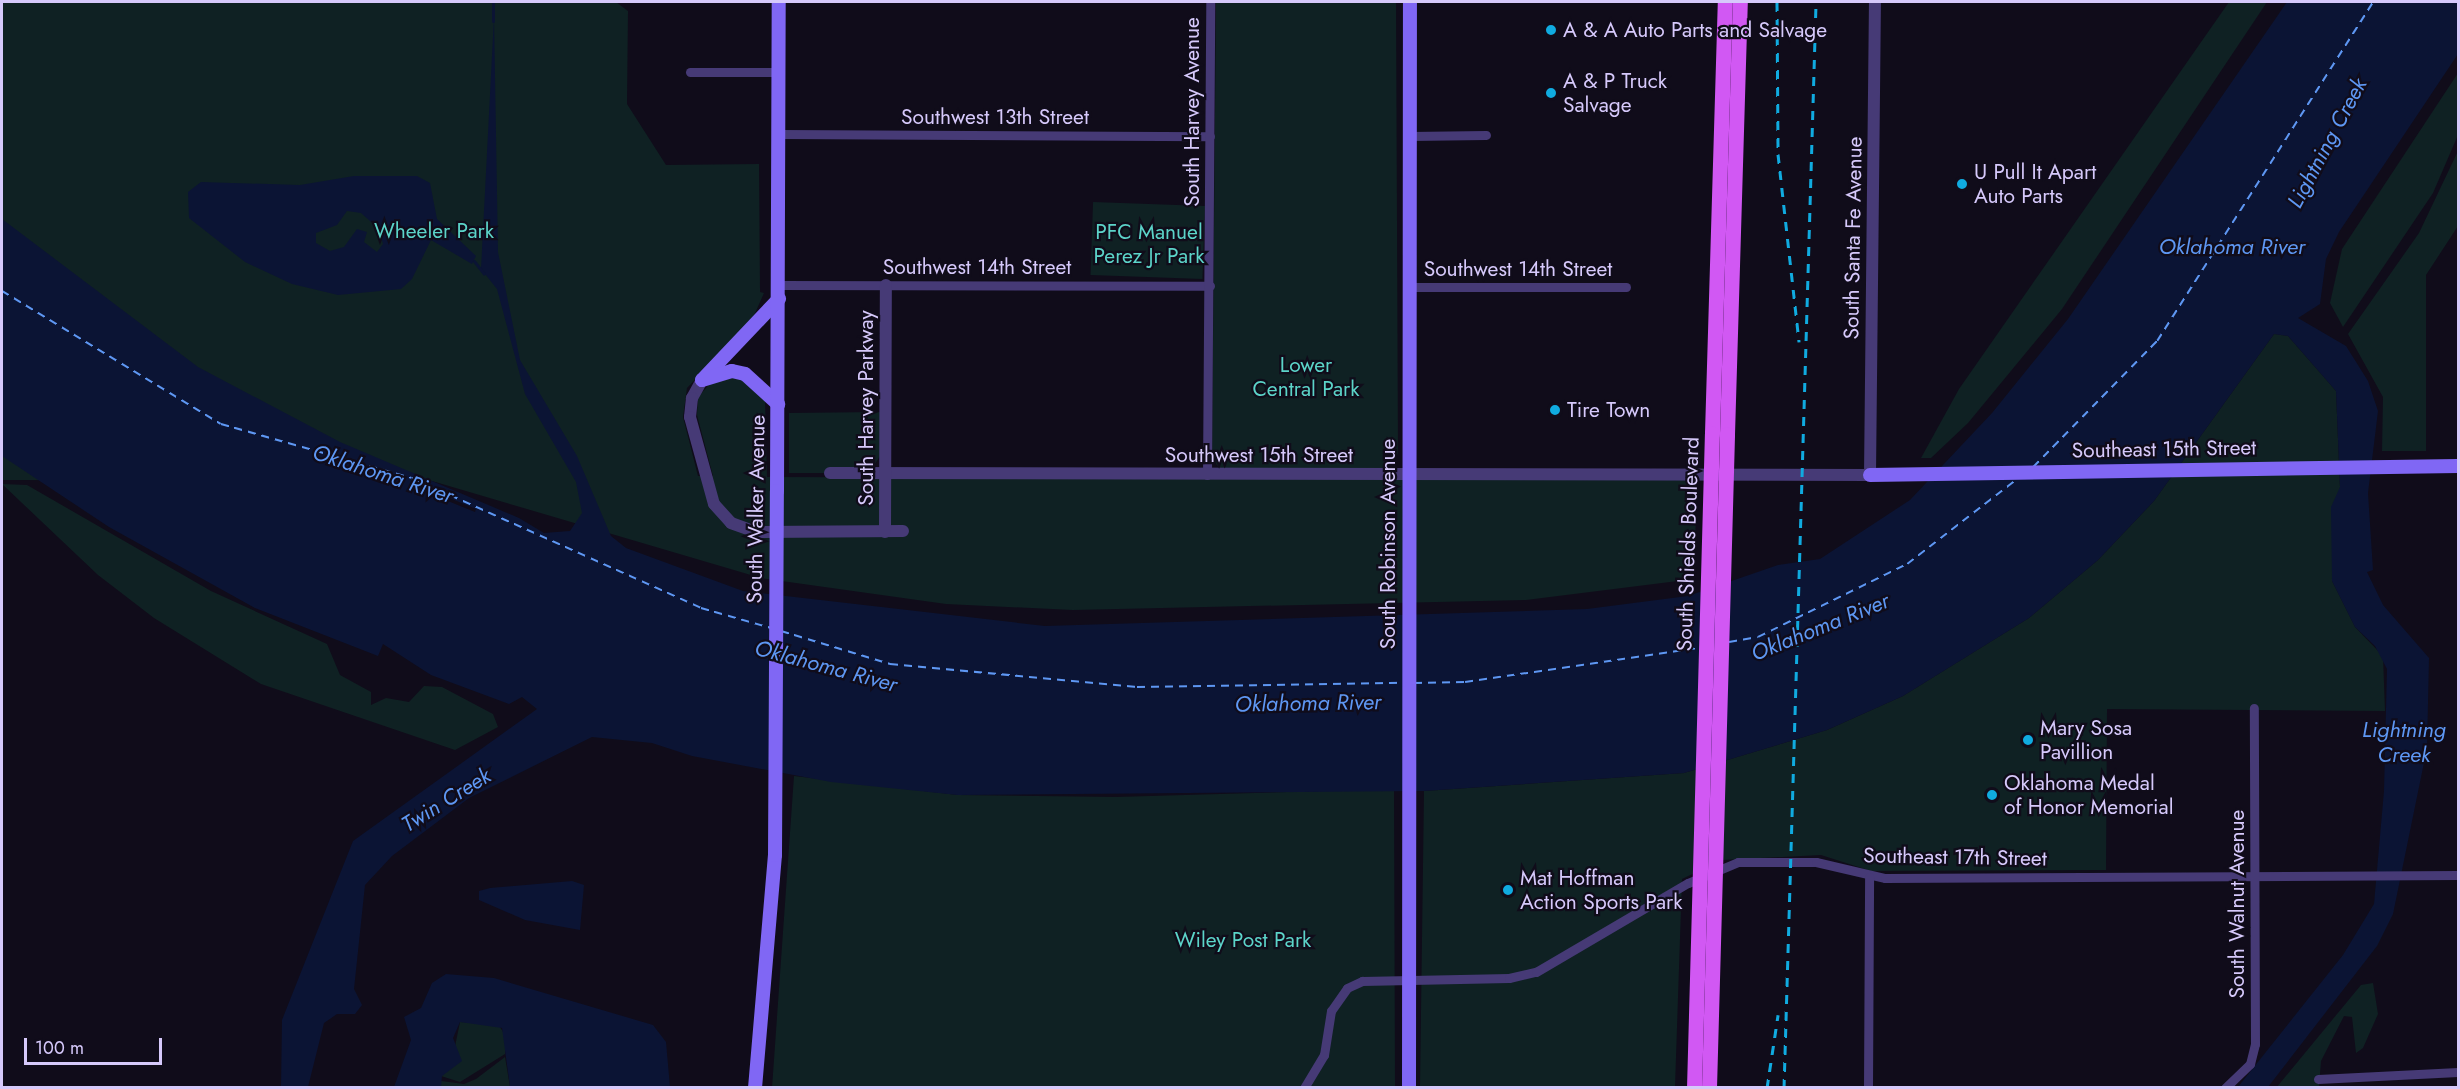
<!DOCTYPE html>
<html>
<head>
<meta charset="utf-8">
<style>
	body { margin:0 }
	#map { position:relative; width:2460px; height:1089px; overflow:hidden; background:#100c1a; font-family:Jost,sans-serif }
	div>[style] { position:absolute }
	.green>* { inset:0; background:#0f2123; transform-origin:0 0 }
	.water>* { inset:0; background:#0b1434 }
	.pier>* { inset:0; background:#100c1a }
	.stream>* { height:3px; margin:-1.5px; padding:0 1.5px; transform-origin:1.5px; border-radius:1.5px; background:#0b1434 }
	.ferry>* { height:1.5px; margin-top:-0.75px; transform-origin:0; background:repeating-linear-gradient(90deg,#5e97f3 0 8px,transparent 0 14px) }
	.minor>* { height:9px; margin:-4.5px; padding:0 4.5px; transform-origin:4.5px; border-radius:4.5px; background:#463a76 }
	.tertiary>* { height:12px; margin:-6px; padding:0 6px; transform-origin:6px; border-radius:6px; background:#463a76 }
	.secondary>* { height:14px; margin:-7px; padding:0 7px; transform-origin:7px; border-radius:7px; background:#8067f4 }
	.primary>* { height:15px; margin:-7.5px; padding:0 7.5px; transform-origin:7.5px; border-radius:7.5px; background:#d158f3 }
	.rail>* { height:3px; margin-top:-1.5px; transform-origin:0; background:repeating-linear-gradient(90deg,#10abe0 0 9px,transparent 0 17px) }
	.secondary-bridge>* { height:14px; margin:-7px; padding:0 7px; transform-origin:7px; border-radius:7px; background:#8067f4 }
	.primary-bridge>* { height:15px; margin:-7.5px; padding:0 7.5px; transform-origin:7.5px; border-radius:7.5px; background:#d158f3 }
	.dots>* { width:16px; height:16px; translate:-50% -50%; box-sizing:border-box; border:3px solid #100c1a; border-radius:50% }
	span { translate:-50% -50%; white-space:nowrap; text-align:center; line-height:1.15; -webkit-text-stroke:4.5px #100c1a; paint-order:stroke }
	.poi-label { font-size:21px; color:#d6c9fb }
	.left { translate:0 -50%; text-align:left }
	.street-label { font-size:21px; color:#d6c9fb }
	.park-label { font-size:21px; color:#5cd4c9 }
	.water-label { font-size:22px; color:#5e97f3; font-style:italic }
	.frame { position:absolute; inset:0; border:3px solid #d6c9fb; pointer-events:none }
	.scale { position:absolute; left:24px; top:1038px; width:138px; height:27px; box-sizing:border-box; border:3px solid #d6c9fb; border-top:0; padding-left:8px; font-size:18px; line-height:21px; white-space:nowrap; color:#d6c9fb; -webkit-text-stroke:4px #100c1a; paint-order:stroke }
</style>
</head>
<body>
<div id="map">
	<div class="green">
		<i style="clip-path:polygon(2px 2px,616px 2px,628px 11px,627px 104px,666px 165px,759px 164px,760px 292px,764px 293px,752px 320px,687px 388px,683px 417px,698px 476px,713px 476px,697px 415px,698px 397px,715px 378px,742px 377px,765px 400px,767px 477px,1697px 480px,1694px 579px,1526px 600px,1073px 610px,946px 604px,761px 578px,432px 481px,2px 480px)"></i>
		<i style="clip-path:polygon(1216px 2px,1396px 2px,1398px 453px,1391px 468px,1219px 468px,1212px 458px)"></i>
		<i style="clip-path:polygon(2229px 2px,2267px 2px,2062px 309px,1968px 423px,1931px 458px,1921px 458px,1959px 389px)"></i>
		<i style="clip-path:polygon(2458px 73px,2458px 135px,2433px 193px,2343px 327px,2330px 303px,2342px 249px)"></i>
		<i style="clip-path:polygon(2458px 151px,2458px 226px,2426px 275px,2426px 451px,2382px 451px,2383px 397px,2348px 334px,2419px 233px)"></i>
		<i style="left:1205px;top:206px;width:73px;height:112px;rotate:92deg"></i>
		<i style="clip-path:polygon(2274px 334px,2288px 336px,2336px 391px,2340px 487px,2332px 581px,2355px 627px,2383px 656px,2385px 711px,2107px 709px,2106px 870px,1871px 871px,1821px 855px,1722px 860px,1682px 879px,1675px 1087px,1420px 1087px,1424px 791px,1684px 773px,1827px 730px,1903px 696px,2029px 618px,2098px 560px,2154px 501px)"></i>
		<i style="clip-path:polygon(880px 412px,880px 456px,869px 473px,789px 473px,789px 413px)"></i>
		<i style="clip-path:polygon(27px 485px,211px 591px,327px 644px,340px 675px,371px 692px,371px 705px,386px 698px,409px 702px,424px 686px,442px 687px,493px 714px,498px 727px,455px 750px,261px 684px,154px 618px,98px 575px,2px 484px)"></i>
		<i style="clip-path:polygon(794px 776px,958px 795px,1116px 797px,1394px 789px,1395px 1087px,772px 1088px)"></i>
		<i style="clip-path:polygon(2373px 983px,2378px 1014px,2363px 1048px,2356px 1053px,2352px 1017px,2344px 1016px,2321px 1061px,2319px 1087px,2276px 1088px,2361px 985px)"></i>
		<i style="clip-path:polygon(460px 1022px,498px 1024px,505px 1035px,505px 1054px,460px 1082px,441px 1076px,451px 1066px)"></i>
		<i style="clip-path:polygon(505px 1057px,510px 1087px,441px 1087px,441px 1081px,464px 1084px,476px 1079px)"></i>
	</div>
	<div class="water">
		<i style="clip-path:polygon(2287px 2px,2458px 2px,2458px 54px,2339px 232px,2326px 259px,2320px 304px,2298px 318px,2346px 346px,2368px 381px,2378px 411px,2368px 493px,2373px 570px,2367px 572px,2383px 605px,2429px 658px,2427px 748px,2393px 914px,2377px 946px,2268px 1087px,2238px 1087px,2343px 955px,2374px 904px,2384px 791px,2387px 669px,2375px 646px,2355px 627px,2332px 581px,2331px 507px,2340px 487px,2336px 391px,2288px 336px,2274px 334px,2154px 501px,2098px 560px,2029px 618px,1903px 696px,1827px 730px,1684px 773px,1424px 791px,958px 795px,831px 782px,692px 756px,652px 743px,592px 737px,469px 798px,392px 856px,365px 885px,354px 989px,362px 1005px,355px 1014px,337px 1014px,324px 1023px,308px 1087px,281px 1087px,282px 1020px,353px 841px,537px 709px,522px 697px,509px 704px,431px 675px,383px 644px,378px 656px,255px 608px,109px 527px,2px 456px,2px 219px,198px 367px,340px 442px,519px 518px,544px 533px,570px 531px,582px 513px,576px 482px,525px 394px,497px 289px,481px 269px,494px 17px,498px 252px,520px 360px,577px 456px,611px 536px,626px 548px,743px 591px,1045px 626px,1587px 609px,1688px 596px,1778px 565px,1820px 559px,1910px 500px,1992px 413px,2068px 319px)"></i>
		<i style="clip-path:polygon(evenodd,354px 176px,417px 176px,430px 183px,437px 219px,476px 256px,472px 264px,431px 240px,412px 279px,401px 289px,338px 295px,292px 284px,245px 262px,189px 218px,188px 192px,201px 182px,300px 185px,354px 176px,347px 211px,361px 213px,379px 229px,383px 244px,377px 252px,364px 242px,367px 232px,357px 229px,344px 247px,330px 251px,316px 243px,316px 233px,337px 225px,347px 211px)"></i>
		<i style="clip-path:polygon(572px 881px,584px 885px,580px 930px,525px 920px,479px 900px,479px 891px,490px 888px)"></i>
		<i style="clip-path:polygon(446px 974px,494px 978px,653px 1025px,666px 1042px,670px 1087px,510px 1087px,502px 1028px,460px 1022px,453px 1038px,462px 1061px,442px 1076px,441px 1087px,394px 1087px,411px 1040px,404px 1017px,421px 1008px,432px 983px)"></i>
	</div>
	<div class="pier">
		<i style="clip-path:polygon(423px 487px,476px 509px,475px 512px,443px 499px,438px 502px)"></i>
	</div>
	<div class="stream">
		<i style="left:493px;top:21px;width:19px;rotate:-90deg"></i>
		<i style="left:474px;top:261px;width:16px;rotate:52deg"></i>
	</div>
	<div class="ferry">
		<i style="left:2px;top:291px;width:256px;rotate:31.3deg"></i>
		<i style="left:221px;top:424px;width:198px;rotate:15.8deg"></i>
		<i style="left:412px;top:478px;width:317px;rotate:24.2deg"></i>
		<i style="left:701px;top:608px;width:73px;rotate:15.9deg"></i>
		<i style="left:2033px;top:467px;width:177px;rotate:-45.5deg"></i>
		<i style="left:2157px;top:341px;width:402px;rotate:-57.5deg"></i>
		<i style="left:781px;top:631px;width:114px;rotate:16.8deg"></i>
		<i style="left:890px;top:664px;width:248px;rotate:5.3deg"></i>
		<i style="left:1137px;top:687px;width:267px;rotate:-0.9deg"></i>
		<i style="left:1729px;top:642px;width:29px;rotate:-10deg"></i>
		<i style="left:1758px;top:637px;width:166px;rotate:-26.1deg"></i>
		<i style="left:1907px;top:564px;width:139px;rotate:-37.7deg"></i>
		<i style="left:1414px;top:683px;width:51px;rotate:-1.1deg"></i>
		<i style="left:1465px;top:682px;width:235px;rotate:-8.3deg"></i>
	</div>
	<div class="minor">
		<i style="left:690px;top:72px;width:90px"></i>
		<i style="left:779px;top:134px;width:431px;rotate:0.3deg"></i>
		<i style="left:1410px;top:136px;width:76px;rotate:-0.8deg"></i>
		<i style="left:779px;top:285px;width:431px;rotate:0.1deg"></i>
		<i style="left:1410px;top:287px;width:216px"></i>
		<i style="left:1207px;top:475px;width:473px;rotate:-89.6deg"></i>
		<i style="left:2318px;top:1079px;width:140px;rotate:-2.9deg"></i>
		<i style="left:1304px;top:1088px;width:39px;rotate:-59deg"></i>
		<i style="left:1324px;top:1055px;width:45px;rotate:-81deg"></i>
		<i style="left:1331px;top:1011px;width:28px;rotate:-55deg"></i>
		<i style="left:1347px;top:988px;width:17px;rotate:-25deg"></i>
		<i style="left:1362px;top:981px;width:147px;rotate:-1.2deg"></i>
		<i style="left:1509px;top:978px;width:28px;rotate:-13deg"></i>
		<i style="left:1536px;top:972px;width:176px;rotate:-30.4deg"></i>
		<i style="left:1688px;top:883px;width:54px;rotate:-22.8deg"></i>
		<i style="left:1738px;top:862px;width:78px"></i>
		<i style="left:1816px;top:862px;width:71px;rotate:13.1deg"></i>
		<i style="left:1885px;top:878px;width:573px;rotate:-0.3deg"></i>
		<i style="left:1868px;top:1088px;width:211px;rotate:-89.7deg"></i>
		<i style="left:2225px;top:1088px;width:35px;rotate:-44deg"></i>
		<i style="left:2250px;top:1064px;width:21px;rotate:-76deg"></i>
		<i style="left:2255px;top:1044px;width:336px;rotate:-90.2deg"></i>
	</div>
	<div class="tertiary">
		<i style="left:702px;top:380px;width:21px;rotate:119deg"></i>
		<i style="left:692px;top:398px;width:19px;rotate:96deg"></i>
		<i style="left:690px;top:417px;width:90px;rotate:74.6deg"></i>
		<i style="left:714px;top:504px;width:25px;rotate:48deg"></i>
		<i style="left:731px;top:523px;width:27px;rotate:20deg"></i>
		<i style="left:756px;top:532px;width:147px;rotate:-0.4deg"></i>
		<i style="left:830px;top:473px;width:1040px;rotate:0.11deg"></i>
		<i style="left:1870px;top:475px;width:473px;rotate:-89.4deg"></i>
		<i style="left:885px;top:532px;width:247px;rotate:-89.8deg"></i>
	</div>
	<div class="secondary">
		<i style="left:702px;top:380px;width:112px;rotate:-46.5deg"></i>
		<i style="left:702px;top:380px;width:31px;rotate:-17deg"></i>
		<i style="left:732px;top:371px;width:13px;rotate:13deg"></i>
		<i style="left:745px;top:374px;width:45px;rotate:42.3deg"></i>
		<i style="left:1870px;top:475px;width:588px;rotate:-0.88deg"></i>
		<i style="left:777px;top:491px;width:489px;rotate:-89.8deg"></i>
		<i style="left:755px;top:1088px;width:234px;rotate:-85.1deg"></i>
		<i style="left:1409px;top:1088px;width:1086px;rotate:-89.95deg"></i>
	</div>
	<div class="primary">
		<i style="left:1712px;top:433px;width:431px;rotate:-88.3deg"></i>
		<i style="left:1727px;top:434px;width:432px;rotate:-88.3deg"></i>
	</div>
	<div class="rail">
		<i style="left:1777px;top:2px;width:152px;rotate:89.6deg"></i>
		<i style="left:1778px;top:154px;width:189px;rotate:83.6deg"></i>
		<i style="left:1767px;top:1088px;width:74px;rotate:-81.4deg"></i>
		<i style="left:1784px;top:1088px;width:1086px;rotate:-88.31deg"></i>
	</div>
	<div class="secondary-bridge">
		<i style="left:775px;top:855px;width:364px;rotate:-89.7deg"></i>
	</div>
	<div class="primary-bridge">
		<i style="left:1694px;top:1088px;width:655px;rotate:-88.43deg"></i>
		<i style="left:1709px;top:1088px;width:654px;rotate:-88.42deg"></i>
	</div>
	<div class="dots">
		<i style="left:1551px;top:30px;background:#10abe0"></i>
		<i style="left:1551px;top:93px;background:#10abe0"></i>
		<i style="left:1962px;top:184px;background:#10abe0"></i>
		<i style="left:1555px;top:410px;background:#10abe0"></i>
		<i style="left:2028px;top:740px;background:#10abe0"></i>
		<i style="left:1992px;top:795px;background:#10abe0"></i>
		<i style="left:1508px;top:890px;background:#10abe0"></i>
	</div>
	<div class="poi-label">
		<span class="left" style="left:1563px;top:30px">A &amp; A Auto Parts and Salvage</span>
		<span class="left" style="left:1563px;top:93px">A &amp; P Truck<br>Salvage</span>
		<span class="left" style="left:1974px;top:184px">U Pull It Apart<br>Auto Parts</span>
		<span class="left" style="left:1567px;top:410px">Tire Town</span>
		<span class="left" style="left:2040px;top:740px">Mary Sosa<br>Pavillion</span>
		<span class="left" style="left:2004px;top:795px">Oklahoma Medal<br>of Honor Memorial</span>
		<span class="left" style="left:1520px;top:890px">Mat Hoffman<br>Action Sports Park</span>
	</div>
	<div class="street-label">
		<span style="left:1192px;top:112px;rotate:-90deg">South Harvey Avenue</span>
		<span style="left:995px;top:117px">Southwest 13th Street</span>
		<span style="left:1853px;top:238px;rotate:-89deg">South Santa Fe Avenue</span>
		<span style="left:977px;top:267px">Southwest 14th Street</span>
		<span style="left:1518px;top:269px">Southwest 14th Street</span>
		<span style="left:866px;top:408px;rotate:-90deg">South Harvey Parkway</span>
		<span style="left:2164px;top:449px;rotate:-1deg">Southeast 15th Street</span>
		<span style="left:1259px;top:455px">Southwest 15th Street</span>
		<span style="left:756px;top:509px;rotate:-89deg">South Walker Avenue</span>
		<span style="left:1388px;top:544px;rotate:-90deg">South Robinson Avenue</span>
		<span style="left:1688px;top:544px;rotate:-88deg">South Shields Boulevard</span>
		<span style="left:1955px;top:857px;rotate:1deg">Southeast 17th Street</span>
		<span style="left:2237px;top:904px;rotate:-90deg">South Walnut Avenue</span>
	</div>
	<div class="park-label">
		<span style="left:434px;top:231px">Wheeler Park</span>
		<span style="left:1149px;top:244px">PFC Manuel<br>Perez Jr Park</span>
		<span style="left:1306px;top:377px">Lower<br>Central Park</span>
		<span style="left:1243px;top:940px">Wiley Post Park</span>
	</div>
	<div class="water-label">
		<span style="left:2327px;top:143px;rotate:-62deg">Lightning Creek</span>
		<span style="left:2232px;top:247px">Oklahoma River</span>
		<span style="left:383px;top:474px;rotate:18deg">Oklahoma River</span>
		<span style="left:1820px;top:627px;rotate:-22deg">Oklahoma River</span>
		<span style="left:826px;top:666px;rotate:15deg">Oklahoma River</span>
		<span style="left:1308px;top:703px;rotate:-1deg">Oklahoma River</span>
		<span style="left:2404px;top:742px">Lightning<br>Creek</span>
		<span style="left:446px;top:800px;rotate:-32deg">Twin Creek</span>
	</div>
	<div class="frame"></div>
	<div class="scale">100 m</div>
</div>
</body>
</html>
